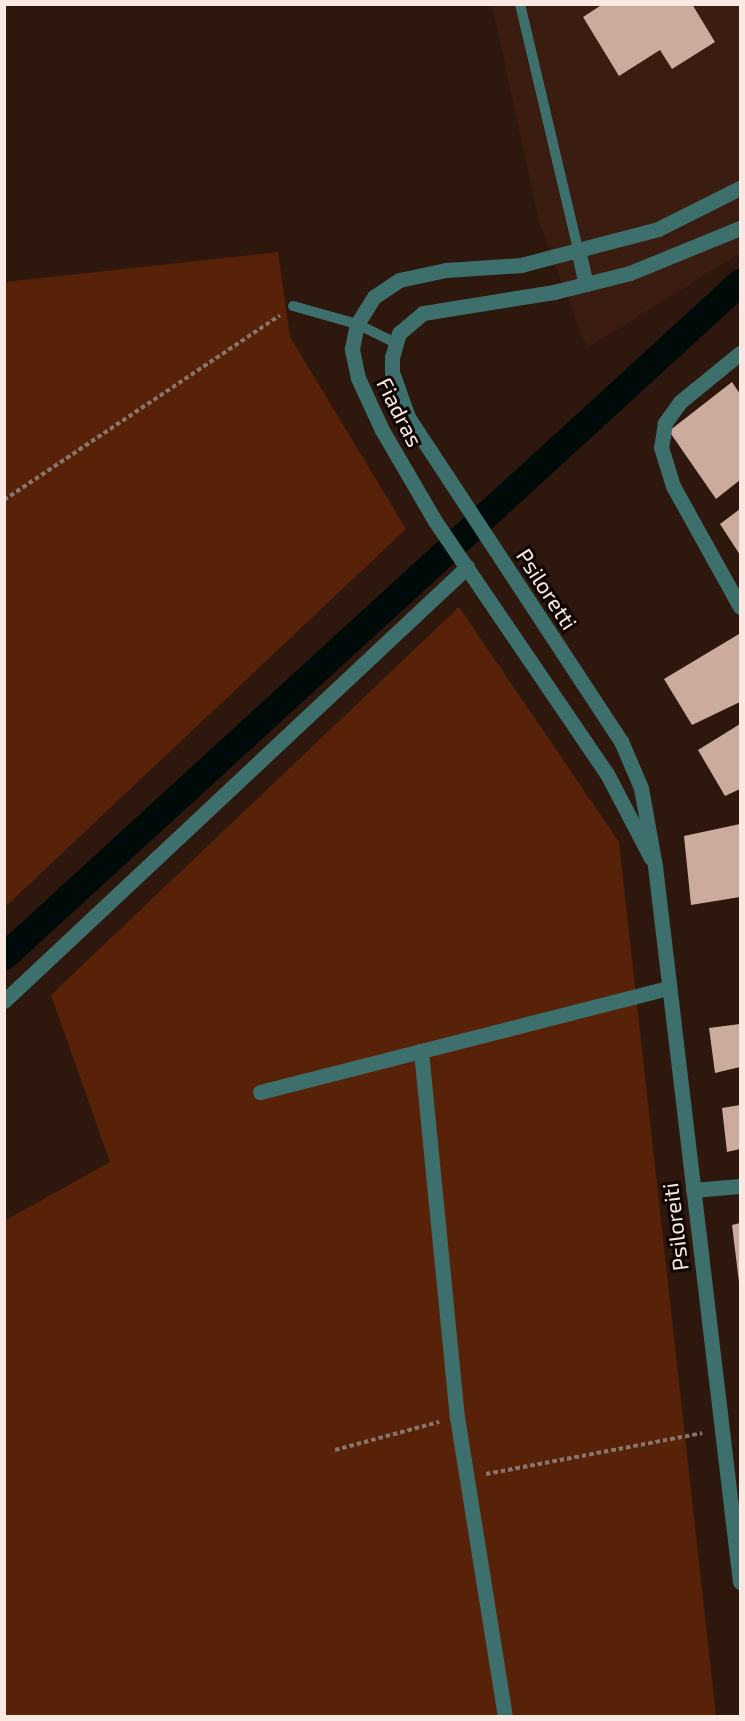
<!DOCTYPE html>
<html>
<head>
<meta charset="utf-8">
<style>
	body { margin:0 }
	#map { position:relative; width:745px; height:1721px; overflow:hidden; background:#2e170d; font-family:"Exo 2",sans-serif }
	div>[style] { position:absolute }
	.built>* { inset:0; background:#3a1c10 }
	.green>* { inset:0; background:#582209 }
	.canal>* { height:27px; margin:-13.5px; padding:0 13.5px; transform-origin:13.5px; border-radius:13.5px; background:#000a09 }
	.building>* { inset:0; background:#cbab9e }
	.path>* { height:4px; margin-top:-2px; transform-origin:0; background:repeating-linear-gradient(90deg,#88746b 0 4.5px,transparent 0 7.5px) }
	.lane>* { height:10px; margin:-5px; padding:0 5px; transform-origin:5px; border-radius:5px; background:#3d706d }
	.street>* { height:15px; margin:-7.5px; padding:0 7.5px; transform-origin:7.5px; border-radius:7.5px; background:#3d706d }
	span { translate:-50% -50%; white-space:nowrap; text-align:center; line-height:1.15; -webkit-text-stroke:6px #0f0603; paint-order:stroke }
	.street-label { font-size:22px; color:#fae9e2 }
	.frame { position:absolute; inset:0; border:6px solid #fae9e2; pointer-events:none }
</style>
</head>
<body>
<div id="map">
	<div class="built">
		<i style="clip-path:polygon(492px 5px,740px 5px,740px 253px,587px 348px,539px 222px)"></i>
	</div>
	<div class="green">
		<i style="clip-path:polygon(278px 252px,290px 337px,406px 529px,5px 907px,5px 282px)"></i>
		<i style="clip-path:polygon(459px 607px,619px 842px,716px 1716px,5px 1716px,4px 1221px,110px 1162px,51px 995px)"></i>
	</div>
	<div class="canal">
		<i style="left:4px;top:956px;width:998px;rotate:-42.48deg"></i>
	</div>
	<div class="building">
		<i style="clip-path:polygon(603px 4px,692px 4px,715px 42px,672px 69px,660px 50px,619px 76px,583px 17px)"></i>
		<i style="clip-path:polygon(732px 382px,740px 394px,740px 480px,716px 499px,669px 431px)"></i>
		<i style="clip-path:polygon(740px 509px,740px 555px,720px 524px)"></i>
		<i style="clip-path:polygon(739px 634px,740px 702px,692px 725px,664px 679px)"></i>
		<i style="clip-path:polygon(740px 724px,740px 789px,725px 796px,698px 750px)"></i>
		<i style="clip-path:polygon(740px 824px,740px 897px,691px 905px,684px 836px)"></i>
		<i style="clip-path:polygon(740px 1024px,740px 1067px,715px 1073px,709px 1028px)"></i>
		<i style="clip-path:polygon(740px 1105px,740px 1149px,727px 1152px,722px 1108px)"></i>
		<i style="clip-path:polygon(740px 1223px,740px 1282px,739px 1282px,732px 1225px)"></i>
	</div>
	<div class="path">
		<i style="left:4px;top:500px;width:332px;rotate:-33.8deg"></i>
		<i style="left:335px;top:1450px;width:108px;rotate:-15.1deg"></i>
		<i style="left:486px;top:1474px;width:220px;rotate:-10.7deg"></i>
	</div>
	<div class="lane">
		<i style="left:520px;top:4px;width:253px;rotate:76.7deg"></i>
		<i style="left:293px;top:306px;width:66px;rotate:15.7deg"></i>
		<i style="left:357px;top:324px;width:41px;rotate:25.9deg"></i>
	</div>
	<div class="street">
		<i style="left:740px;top:228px;width:119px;rotate:157.8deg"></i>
		<i style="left:630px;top:273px;width:78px;rotate:166deg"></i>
		<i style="left:554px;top:292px;width:133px;rotate:170.9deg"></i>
		<i style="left:423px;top:313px;width:31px;rotate:140deg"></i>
		<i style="left:399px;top:333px;width:25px;rotate:106deg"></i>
		<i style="left:392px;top:357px;width:15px;rotate:90deg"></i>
		<i style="left:392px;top:372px;width:48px;rotate:70.4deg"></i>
		<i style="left:408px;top:417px;width:388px;rotate:56.7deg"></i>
		<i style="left:621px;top:741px;width:51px;rotate:66.9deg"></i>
		<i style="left:641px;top:788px;width:79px;rotate:79.8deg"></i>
		<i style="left:655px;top:866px;width:721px;rotate:83.23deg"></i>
		<i style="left:578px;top:250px;width:35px;rotate:77deg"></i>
		<i style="left:740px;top:353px;width:77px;rotate:140.8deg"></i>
		<i style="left:680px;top:402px;width:26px;rotate:126deg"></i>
		<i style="left:665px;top:423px;width:24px;rotate:99deg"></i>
		<i style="left:661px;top:447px;width:41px;rotate:72.9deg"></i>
		<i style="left:673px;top:486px;width:138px;rotate:61deg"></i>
		<i style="left:651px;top:858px;width:95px;rotate:-117.6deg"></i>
		<i style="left:607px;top:774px;width:306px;rotate:-124.2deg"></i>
		<i style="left:435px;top:521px;width:105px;rotate:-120.2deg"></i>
		<i style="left:382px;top:430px;width:57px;rotate:-114.8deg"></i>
		<i style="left:358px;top:378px;width:30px;rotate:-102deg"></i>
		<i style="left:352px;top:349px;width:25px;rotate:-79deg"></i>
		<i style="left:357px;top:324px;width:32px;rotate:-58deg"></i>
		<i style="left:374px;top:297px;width:30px;rotate:-34deg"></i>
		<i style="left:399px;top:280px;width:48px;rotate:-12deg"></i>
		<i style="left:446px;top:270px;width:75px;rotate:-3.8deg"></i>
		<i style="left:521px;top:265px;width:59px;rotate:-14.7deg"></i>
		<i style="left:578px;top:250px;width:83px;rotate:-14.7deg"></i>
		<i style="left:658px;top:229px;width:92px;rotate:-26.6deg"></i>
		<i style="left:4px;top:1001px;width:635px;rotate:-43.15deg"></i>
		<i style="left:421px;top:1051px;width:368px;rotate:84.4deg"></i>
		<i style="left:457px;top:1417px;width:303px;rotate:80.9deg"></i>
		<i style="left:260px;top:1092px;width:422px;rotate:-14.3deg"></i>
		<i style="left:693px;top:1190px;width:47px;rotate:-4.9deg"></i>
	</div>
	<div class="street-label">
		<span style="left:400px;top:412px;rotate:63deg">Fiadras</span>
		<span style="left:547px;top:589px;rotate:57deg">Psiloretti</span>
		<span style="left:675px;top:1227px;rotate:-97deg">Psiloreiti</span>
	</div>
	<div class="frame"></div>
</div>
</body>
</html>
